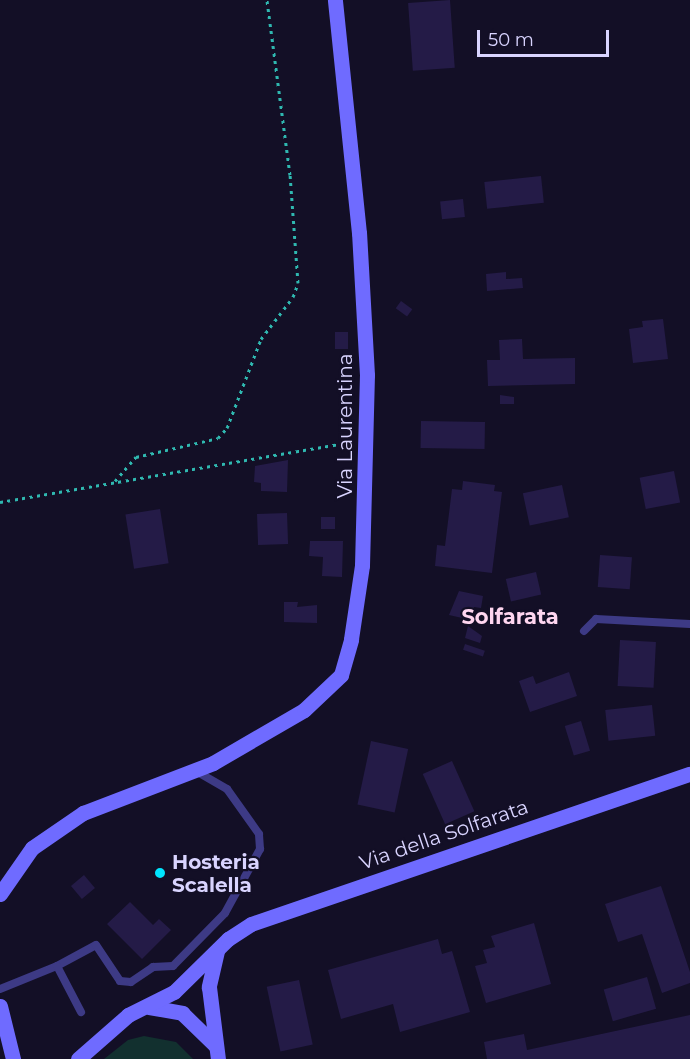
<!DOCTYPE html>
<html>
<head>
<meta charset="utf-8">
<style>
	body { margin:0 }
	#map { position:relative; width:690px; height:1059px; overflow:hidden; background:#130f26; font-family:Montserrat,sans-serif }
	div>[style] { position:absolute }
	.green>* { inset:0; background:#12302f }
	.building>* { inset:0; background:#241b47; transform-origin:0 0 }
	.path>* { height:3px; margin-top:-1.5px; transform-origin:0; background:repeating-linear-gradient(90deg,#2fb8b0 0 3px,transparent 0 7.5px) }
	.service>* { height:8px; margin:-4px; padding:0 4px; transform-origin:4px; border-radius:4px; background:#3d3a85 }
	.secondary>* { height:15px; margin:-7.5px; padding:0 7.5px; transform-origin:7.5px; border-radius:7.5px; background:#6f6bff }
	.dots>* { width:16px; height:16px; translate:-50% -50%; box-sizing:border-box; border:3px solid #130f26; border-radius:50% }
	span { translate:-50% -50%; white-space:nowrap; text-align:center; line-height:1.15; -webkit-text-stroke:4.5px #130f26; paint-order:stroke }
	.street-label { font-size:20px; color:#d9d4ff }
	.poi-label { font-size:20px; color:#d9d4ff; font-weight:700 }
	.left { translate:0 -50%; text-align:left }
	.neighbourhood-label { font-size:21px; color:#ffd6f0; font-weight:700 }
	.scale { position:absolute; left:477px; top:30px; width:132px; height:27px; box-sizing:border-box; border:3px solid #d9d4ff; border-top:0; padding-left:8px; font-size:18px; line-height:21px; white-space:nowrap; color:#d9d4ff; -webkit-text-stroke:4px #130f26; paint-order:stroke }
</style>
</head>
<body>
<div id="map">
	<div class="green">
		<i style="clip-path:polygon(144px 1036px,176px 1042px,193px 1059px,104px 1059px,128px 1040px)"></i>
	</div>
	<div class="building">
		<i style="left:450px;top:0;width:68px;height:42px;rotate:86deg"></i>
		<i style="left:541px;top:176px;width:27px;height:57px;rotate:84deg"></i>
		<i style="left:463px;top:199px;width:18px;height:23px;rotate:84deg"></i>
		<i style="clip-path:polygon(506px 272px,506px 279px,522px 278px,523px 288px,487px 291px,486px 274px)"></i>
		<i style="left:401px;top:301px;width:14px;height:9px;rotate:36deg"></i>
		<i style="clip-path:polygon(663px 319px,668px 359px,633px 363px,629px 329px,643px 327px,642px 321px)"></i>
		<i style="left:335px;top:332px;width:13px;height:17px"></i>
		<i style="clip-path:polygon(522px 339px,523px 359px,575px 358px,575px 384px,488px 386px,487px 360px,500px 360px,499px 340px)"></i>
		<i style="clip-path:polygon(500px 395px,514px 397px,514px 404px,500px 404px)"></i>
		<i style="left:421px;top:421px;width:64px;height:27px;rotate:1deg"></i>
		<i style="clip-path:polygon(288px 460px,287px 492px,261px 491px,261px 483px,254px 482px,255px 466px)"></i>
		<i style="left:674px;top:471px;width:32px;height:35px;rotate:79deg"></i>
		<i style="clip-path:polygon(463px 481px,495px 485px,494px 491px,502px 492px,492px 573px,435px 566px,437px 545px,445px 546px,452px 489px,462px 490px)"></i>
		<i style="left:562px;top:485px;width:33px;height:40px;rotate:78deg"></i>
		<i style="left:160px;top:509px;width:55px;height:35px;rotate:81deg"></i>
		<i style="left:287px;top:513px;width:31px;height:30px;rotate:88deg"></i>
		<i style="left:321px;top:517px;width:14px;height:12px"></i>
		<i style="clip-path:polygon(310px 541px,343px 541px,342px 577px,322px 576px,323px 557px,309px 556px)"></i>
		<i style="left:600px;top:555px;width:32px;height:32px;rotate:4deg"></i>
		<i style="left:536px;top:572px;width:23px;height:31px;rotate:77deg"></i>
		<i style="clip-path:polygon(459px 591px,483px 596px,481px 608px,474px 607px,471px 620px,449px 615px)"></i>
		<i style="clip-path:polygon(284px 602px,298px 602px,297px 607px,317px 605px,317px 623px,284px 622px)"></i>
		<i style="clip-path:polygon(468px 626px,482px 636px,480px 643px,465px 638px)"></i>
		<i style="left:620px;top:640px;width:36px;height:46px;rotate:3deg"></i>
		<i style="left:465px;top:644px;width:21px;height:6px;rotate:19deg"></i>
		<i style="clip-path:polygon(569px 672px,577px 696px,530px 712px,519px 681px,533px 676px,536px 684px)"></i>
		<i style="left:652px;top:705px;width:31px;height:47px;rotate:84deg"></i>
		<i style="left:581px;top:721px;width:31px;height:17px;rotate:73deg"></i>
		<i style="left:371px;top:741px;width:38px;height:65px;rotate:12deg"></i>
		<i style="left:452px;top:761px;width:55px;height:32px;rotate:66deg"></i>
		<i style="left:84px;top:875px;width:17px;height:17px;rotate:50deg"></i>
		<i style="clip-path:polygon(661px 886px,690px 972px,690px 983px,662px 993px,642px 934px,618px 942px,605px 904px)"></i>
		<i style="clip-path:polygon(130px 902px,153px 925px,159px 919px,171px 930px,142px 959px,107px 924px)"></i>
		<i style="clip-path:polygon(534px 923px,551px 984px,486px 1003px,475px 966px,487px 963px,483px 950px,495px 947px,491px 936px)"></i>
		<i style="clip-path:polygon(438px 939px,442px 954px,452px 951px,470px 1012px,400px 1032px,393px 1004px,341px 1019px,328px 970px)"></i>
		<i style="left:647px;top:977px;width:33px;height:45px;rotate:74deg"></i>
		<i style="left:299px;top:980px;width:66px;height:33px;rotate:78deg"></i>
		<i style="clip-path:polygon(690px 1015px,690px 1059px,487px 1059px,484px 1042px,524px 1034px,527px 1050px)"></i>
	</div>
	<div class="path">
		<i style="left:115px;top:481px;width:32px;rotate:-49deg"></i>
		<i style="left:136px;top:457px;width:84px;rotate:-13deg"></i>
		<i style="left:218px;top:438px;width:13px;rotate:-48deg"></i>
		<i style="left:227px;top:428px;width:95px;rotate:-69.1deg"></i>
		<i style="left:261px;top:339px;width:53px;rotate:-52.7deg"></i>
		<i style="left:293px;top:297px;width:15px;rotate:-70deg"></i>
		<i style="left:298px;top:283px;width:108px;rotate:-94.2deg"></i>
		<i style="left:290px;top:175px;width:177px;rotate:-97.5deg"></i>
		<i style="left:0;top:502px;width:355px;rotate:-9.7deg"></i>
	</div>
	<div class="service">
		<i style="left:584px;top:631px;width:17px;rotate:-45deg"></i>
		<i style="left:596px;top:619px;width:94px;rotate:3deg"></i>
		<i style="left:57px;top:966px;width:44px;rotate:-28.3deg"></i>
		<i style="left:96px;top:945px;width:43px;rotate:56.3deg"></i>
		<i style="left:120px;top:981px;width:11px;rotate:5deg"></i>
		<i style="left:131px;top:982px;width:27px;rotate:-34deg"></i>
		<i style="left:153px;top:967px;width:20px;rotate:-3deg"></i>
		<i style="left:173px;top:966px;width:74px;rotate:-45.5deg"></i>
		<i style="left:225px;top:913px;width:73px;rotate:-61.3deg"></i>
		<i style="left:260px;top:849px;width:15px;rotate:-94deg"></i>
		<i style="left:259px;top:834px;width:55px;rotate:-125.4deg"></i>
		<i style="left:227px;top:789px;width:36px;rotate:-150deg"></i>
		<i style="left:0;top:989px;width:61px;rotate:-22deg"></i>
		<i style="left:57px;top:966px;width:52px;rotate:62.4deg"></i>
	</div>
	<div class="secondary">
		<i style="left:0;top:894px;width:56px;rotate:-55.2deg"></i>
		<i style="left:32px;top:848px;width:62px;rotate:-34.5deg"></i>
		<i style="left:83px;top:813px;width:139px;rotate:-21deg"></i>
		<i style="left:213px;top:763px;width:105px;rotate:-30.2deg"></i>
		<i style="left:304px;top:710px;width:51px;rotate:-43.4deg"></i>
		<i style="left:341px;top:675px;width:37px;rotate:-74deg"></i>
		<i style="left:351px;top:639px;width:75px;rotate:-81.5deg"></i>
		<i style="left:362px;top:565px;width:190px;rotate:-88.5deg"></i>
		<i style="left:367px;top:375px;width:142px;rotate:-93.2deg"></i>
		<i style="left:359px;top:233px;width:234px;rotate:-95.9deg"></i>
		<i style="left:217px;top:951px;width:37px;rotate:103deg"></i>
		<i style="left:209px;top:987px;width:73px;rotate:82.9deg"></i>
		<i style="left:0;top:1006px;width:55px;rotate:76.2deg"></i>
		<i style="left:149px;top:1007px;width:34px;rotate:10deg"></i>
		<i style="left:182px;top:1013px;width:46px;rotate:44.1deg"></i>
		<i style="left:78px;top:1059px;width:67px;rotate:-41.3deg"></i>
		<i style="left:128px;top:1015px;width:51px;rotate:-26.6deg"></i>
		<i style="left:174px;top:992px;width:76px;rotate:-44.5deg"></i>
		<i style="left:228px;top:939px;width:27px;rotate:-33deg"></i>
		<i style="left:251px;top:924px;width:464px;rotate:-18.9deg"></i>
	</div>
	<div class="dots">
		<i style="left:160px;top:873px;background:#00e5ff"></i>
	</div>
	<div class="street-label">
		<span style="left:345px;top:426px;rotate:-90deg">Via Laurentina</span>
		<span style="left:444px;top:835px;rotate:-19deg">Via della Solfarata</span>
	</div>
	<div class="poi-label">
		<span class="left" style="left:172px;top:874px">Hosteria<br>Scalella</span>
	</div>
	<div class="neighbourhood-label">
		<span style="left:510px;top:617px">Solfarata</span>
	</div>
	<div class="scale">50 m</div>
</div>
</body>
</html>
